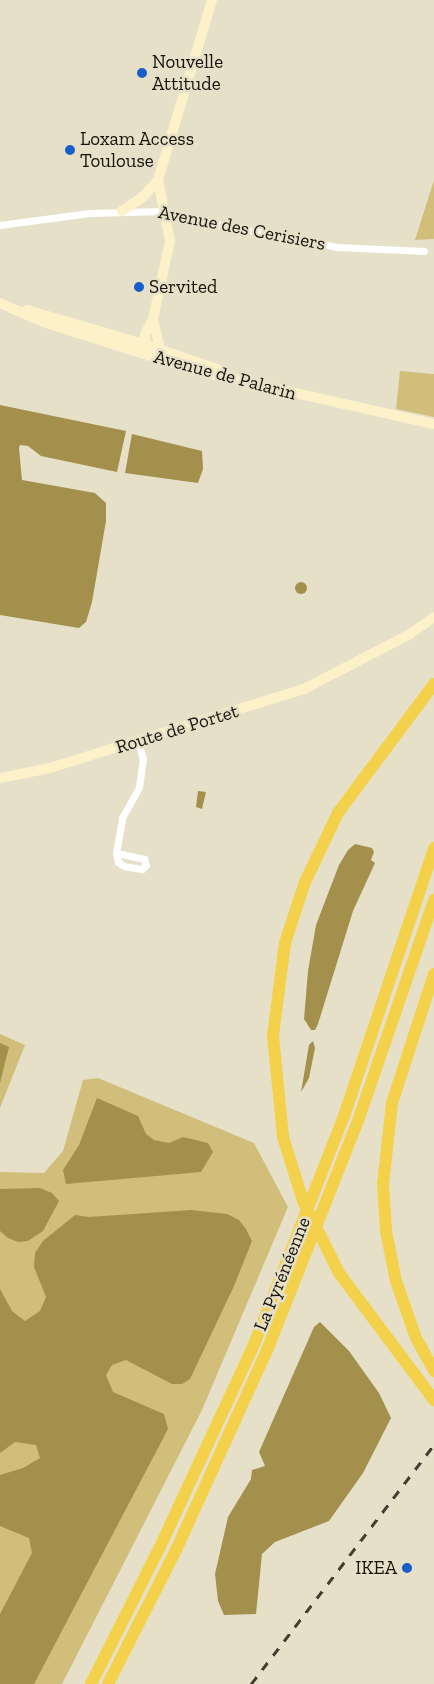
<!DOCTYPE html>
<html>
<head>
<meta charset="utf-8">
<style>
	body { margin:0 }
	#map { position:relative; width:434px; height:1684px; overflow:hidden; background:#e7e0c8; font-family:"Zilla Slab",serif }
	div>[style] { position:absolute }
	.green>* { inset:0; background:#d1be7a }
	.water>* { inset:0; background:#a3904d }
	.round { border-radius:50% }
	.street>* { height:7px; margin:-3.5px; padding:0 3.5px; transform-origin:3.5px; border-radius:3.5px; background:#fff }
	.secondary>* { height:10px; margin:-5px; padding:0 5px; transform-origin:5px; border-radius:5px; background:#fcf1c9 }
	.highway>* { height:12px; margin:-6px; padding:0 6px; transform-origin:6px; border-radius:6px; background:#f4d14a }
	.rail>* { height:2.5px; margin-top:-1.25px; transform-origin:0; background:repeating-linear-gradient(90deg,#403d31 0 9px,transparent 0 18px) }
	.dots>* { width:14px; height:14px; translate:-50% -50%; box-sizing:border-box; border:2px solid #e7e0c8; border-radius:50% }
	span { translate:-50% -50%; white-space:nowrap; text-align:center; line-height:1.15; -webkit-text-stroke:5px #e7e0c8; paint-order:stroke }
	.poi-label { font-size:19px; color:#15130a }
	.left { translate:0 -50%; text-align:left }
	.right { translate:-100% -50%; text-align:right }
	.street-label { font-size:19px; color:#15130a }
</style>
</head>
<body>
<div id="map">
	<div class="green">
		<i style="clip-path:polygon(434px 180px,434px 239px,415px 240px)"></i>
		<i style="clip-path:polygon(400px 371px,434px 374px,434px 417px,396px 409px)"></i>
		<i style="clip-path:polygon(0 1034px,25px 1045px,0 1108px)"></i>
		<i style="clip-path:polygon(98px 1078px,254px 1143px,288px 1207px,202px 1410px,62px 1684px,0 1684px,0 1172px,44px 1173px,63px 1151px,83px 1080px)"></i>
	</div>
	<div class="water">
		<i style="clip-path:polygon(0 405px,126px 431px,117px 472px,41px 456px,28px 446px,20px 445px,19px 448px,22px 480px,95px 493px,106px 503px,106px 521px,92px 602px,86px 622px,79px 628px,0 615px)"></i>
		<i style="clip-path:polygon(132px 434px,202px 451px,203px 469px,198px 483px,125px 473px)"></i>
		<i class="round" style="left:295px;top:582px;width:12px;height:12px"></i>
		<i style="clip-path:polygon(198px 791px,206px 792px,202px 809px,196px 807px)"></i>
		<i style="clip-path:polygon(355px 844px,372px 848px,374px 852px,371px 860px,375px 863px,353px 911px,318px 1024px,315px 1030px,311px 1030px,304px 1019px,308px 971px,316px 925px,339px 865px,348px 850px)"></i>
		<i style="clip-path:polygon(313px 1041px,315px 1048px,309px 1078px,301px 1092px,309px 1045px)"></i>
		<i style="clip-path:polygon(0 1043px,9px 1047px,0 1083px)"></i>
		<i style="clip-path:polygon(97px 1098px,138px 1116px,146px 1134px,154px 1140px,169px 1143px,183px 1137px,208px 1143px,213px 1152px,201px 1172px,66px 1184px,63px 1170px,79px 1145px)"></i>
		<i style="clip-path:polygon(40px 1188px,52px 1193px,59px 1201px,43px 1231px,28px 1241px,18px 1242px,8px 1238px,0 1231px,0 1189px)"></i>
		<i style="clip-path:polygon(191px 1210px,227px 1214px,239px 1220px,246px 1229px,252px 1241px,234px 1286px,190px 1379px,182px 1384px,172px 1384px,126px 1360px,112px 1365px,106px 1375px,113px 1392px,164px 1414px,168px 1429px,34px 1684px,0 1684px,0 1614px,32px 1553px,29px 1538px,0 1526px,0 1475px,23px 1468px,40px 1458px,36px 1445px,15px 1442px,0 1453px,0 1289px,12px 1311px,25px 1321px,40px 1311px,46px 1297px,34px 1267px,35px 1253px,43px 1241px,75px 1215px,89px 1217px)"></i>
		<i style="clip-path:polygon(320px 1322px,349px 1351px,379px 1393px,391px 1418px,363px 1473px,329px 1521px,275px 1542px,262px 1554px,256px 1614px,224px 1615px,218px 1601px,215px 1574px,228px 1517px,251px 1479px,252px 1470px,265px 1466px,259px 1452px,314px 1327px)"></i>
	</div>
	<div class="street">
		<i style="left:0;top:225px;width:90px;rotate:-7.7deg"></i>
		<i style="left:89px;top:213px;width:75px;rotate:-1.5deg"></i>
		<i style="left:164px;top:211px;width:16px;rotate:22deg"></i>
		<i style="left:179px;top:217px;width:162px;rotate:10.7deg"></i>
		<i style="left:338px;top:247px;width:86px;rotate:2.7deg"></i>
		<i style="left:116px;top:853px;width:29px;rotate:12deg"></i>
		<i style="left:144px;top:859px;width:6px;rotate:72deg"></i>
		<i style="left:146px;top:865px;width:6px;rotate:135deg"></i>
		<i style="left:142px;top:869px;width:18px;rotate:-171deg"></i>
		<i style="left:124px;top:866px;width:7px;rotate:-146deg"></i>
		<i style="left:118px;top:862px;width:9px;rotate:-103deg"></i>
		<i style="left:116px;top:853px;width:36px;rotate:-80deg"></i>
		<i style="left:122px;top:818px;width:35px;rotate:-61deg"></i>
		<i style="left:139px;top:787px;width:28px;rotate:-82deg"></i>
		<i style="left:143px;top:759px;width:19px;rotate:-106deg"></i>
	</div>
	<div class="secondary">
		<i style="left:122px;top:211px;width:25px;rotate:-34deg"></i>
		<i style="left:143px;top:197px;width:23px;rotate:-49deg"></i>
		<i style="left:0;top:303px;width:47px;rotate:23.8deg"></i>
		<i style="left:43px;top:322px;width:158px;rotate:17.6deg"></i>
		<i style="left:194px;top:370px;width:246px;rotate:12.7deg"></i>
		<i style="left:27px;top:310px;width:122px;rotate:16.2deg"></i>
		<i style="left:144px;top:344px;width:83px;rotate:18.9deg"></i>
		<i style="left:153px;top:319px;width:31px;rotate:77deg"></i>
		<i style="left:146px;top:354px;width:20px;rotate:-93deg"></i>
		<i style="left:145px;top:334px;width:17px;rotate:-62deg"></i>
		<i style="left:153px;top:319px;width:80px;rotate:-77.7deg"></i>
		<i style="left:170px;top:241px;width:62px;rotate:-101.1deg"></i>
		<i style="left:158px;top:180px;width:188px;rotate:-73.3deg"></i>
		<i style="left:0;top:778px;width:51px;rotate:-11.3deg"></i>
		<i style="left:50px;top:768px;width:266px;rotate:-17.3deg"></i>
		<i style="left:304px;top:689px;width:119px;rotate:-27.4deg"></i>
		<i style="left:410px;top:634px;width:29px;rotate:-35deg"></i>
	</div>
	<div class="highway">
		<i style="left:434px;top:684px;width:161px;rotate:126.7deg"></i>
		<i style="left:338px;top:813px;width:76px;rotate:115.6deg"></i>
		<i style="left:305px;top:882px;width:64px;rotate:108.2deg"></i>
		<i style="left:285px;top:943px;width:94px;rotate:97.4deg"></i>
		<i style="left:273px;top:1036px;width:101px;rotate:84.3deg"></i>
		<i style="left:283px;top:1137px;width:67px;rotate:72.6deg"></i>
		<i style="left:303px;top:1201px;width:80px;rotate:63.4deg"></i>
		<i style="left:339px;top:1273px;width:159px;rotate:53.2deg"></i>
		<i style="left:434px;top:974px;width:136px;rotate:108deg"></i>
		<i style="left:392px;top:1103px;width:81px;rotate:96.3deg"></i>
		<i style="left:383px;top:1184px;width:47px;rotate:86.3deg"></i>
		<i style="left:386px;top:1231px;width:51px;rotate:78.7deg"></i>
		<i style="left:396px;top:1281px;width:60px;rotate:70.7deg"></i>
		<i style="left:416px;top:1338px;width:38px;rotate:61deg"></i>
		<i style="left:91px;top:1684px;width:153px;rotate:-63.3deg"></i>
		<i style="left:160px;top:1547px;width:226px;rotate:-65.1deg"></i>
		<i style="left:255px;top:1342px;width:243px;rotate:-68.5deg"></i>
		<i style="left:344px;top:1116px;width:283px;rotate:-71.4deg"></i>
		<i style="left:108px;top:1684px;width:150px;rotate:-63.1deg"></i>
		<i style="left:176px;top:1550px;width:222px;rotate:-65.5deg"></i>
		<i style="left:268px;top:1348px;width:247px;rotate:-68.4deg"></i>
		<i style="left:359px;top:1118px;width:231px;rotate:-71deg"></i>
	</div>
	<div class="rail">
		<i style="left:251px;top:1684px;width:301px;rotate:-52.6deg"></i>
	</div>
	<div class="dots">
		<i style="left:142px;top:73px;background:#185ec9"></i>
		<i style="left:70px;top:150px;background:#185ec9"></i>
		<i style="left:139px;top:287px;background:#185ec9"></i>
		<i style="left:407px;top:1568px;background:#185ec9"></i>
	</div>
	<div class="poi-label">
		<span class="left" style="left:152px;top:73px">Nouvelle<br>Attitude</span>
		<span class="left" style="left:80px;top:150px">Loxam Access<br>Toulouse</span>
		<span class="left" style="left:149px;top:287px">Servited</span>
		<span class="right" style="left:397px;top:1568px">IKEA</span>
	</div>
	<div class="street-label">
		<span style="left:242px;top:228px;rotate:11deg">Avenue des Cerisiers</span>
		<span style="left:225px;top:375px;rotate:15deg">Avenue de Palarin</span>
		<span style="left:177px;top:729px;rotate:-17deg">Route de Portet</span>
		<span style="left:282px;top:1274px;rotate:-68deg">La Pyrénéenne</span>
	</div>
</div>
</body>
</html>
